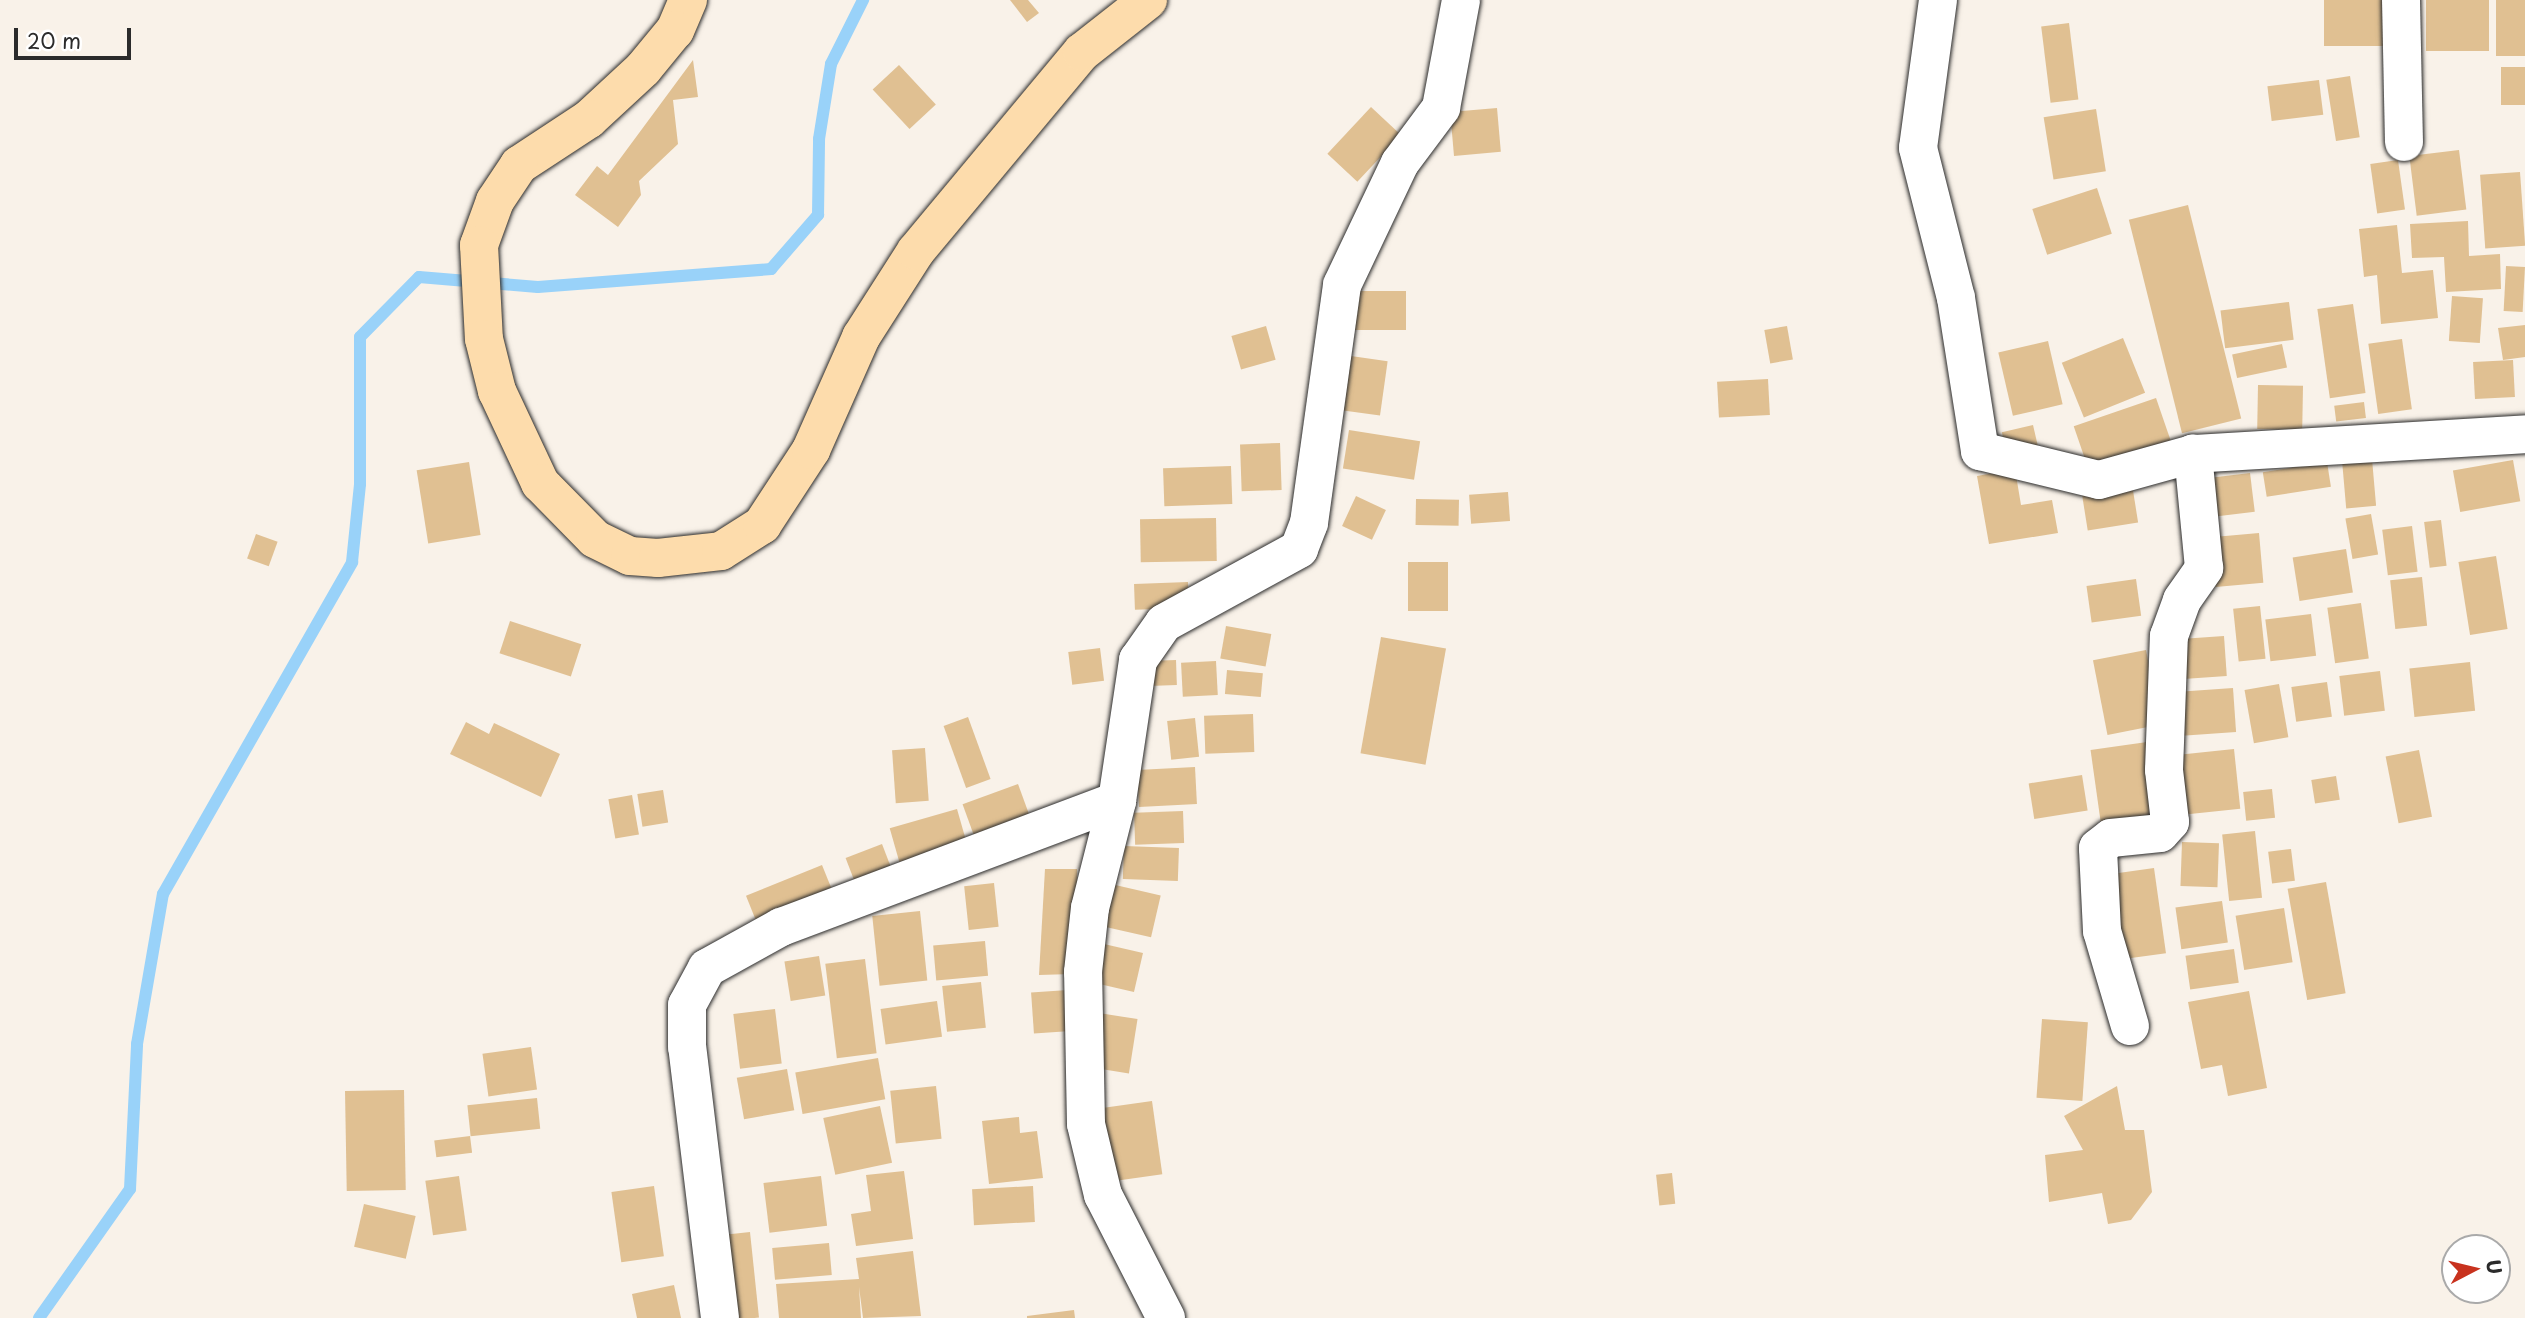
<!DOCTYPE html>
<html>
<head>
<meta charset="utf-8">
<style>
	body { margin:0 }
	#map { position:relative; width:2525px; height:1318px; overflow:hidden; background:#f9f2e9; font-family:"Playpen Sans",sans-serif }
	div>[style] { position:absolute }
	.stream>* { height:12px; margin:-6px; padding:0 6px; transform-origin:6px; border-radius:6px; background:#99d2f9 }
	.building>* { inset:0; background:#e0c092; transform-origin:0 0 }
	.roads { filter:drop-shadow(0 0 2px #2b2b2b) drop-shadow(0 0 2px #2b2b2b) }
	.street>* { height:38px; margin:-19px; padding:0 19px; transform-origin:19px; border-radius:19px; background:#fff }
	.primary>* { height:38px; margin:-19px; padding:0 19px; transform-origin:19px; border-radius:19px; background:#fddcac }
	span { translate:-50% -50%; white-space:nowrap; text-align:center; line-height:1.15; -webkit-text-stroke:7px #fff; paint-order:stroke }
	.north { position:absolute; left:2441px; top:1234px; width:70px; height:70px; box-sizing:border-box; background:#fff; border:2px solid #aaa; border-radius:50%; rotate:83deg; font-size:19px; font-weight:700; line-height:28px; text-align:center; color:#2b2b2b }
	.north::after { content:''; display:block; margin:auto; width:24px; height:32px; background:#c8321e; clip-path:polygon(50% 0,100% 100%,50% 72%,0 100%) }
	.scale { position:absolute; left:14px; top:28px; width:117px; height:32px; box-sizing:border-box; border:4px solid #2b2b2b; border-top:0; padding-left:9px; font-size:21px; line-height:24px; white-space:nowrap; color:#2b2b2b; -webkit-text-stroke:5px #fff; paint-order:stroke }
</style>
</head>
<body>
<div id="map">
	<div class="stream">
		<i style="left:39px;top:1318px;width:158px;rotate:-54.8deg"></i>
		<i style="left:130px;top:1189px;width:145px;rotate:-87.2deg"></i>
		<i style="left:137px;top:1044px;width:152px;rotate:-80.2deg"></i>
		<i style="left:163px;top:894px;width:382px;rotate:-60.3deg"></i>
		<i style="left:352px;top:562px;width:78px;rotate:-84.1deg"></i>
		<i style="left:360px;top:484px;width:147px;rotate:-90deg"></i>
		<i style="left:360px;top:337px;width:84px;rotate:-45.5deg"></i>
		<i style="left:419px;top:277px;width:119px;rotate:4.8deg"></i>
		<i style="left:538px;top:287px;width:234px;rotate:-4.4deg"></i>
		<i style="left:771px;top:269px;width:72px;rotate:-49deg"></i>
		<i style="left:818px;top:215px;width:76px;rotate:-89.2deg"></i>
		<i style="left:819px;top:139px;width:76px;rotate:-80.9deg"></i>
		<i style="left:831px;top:64px;width:72px;rotate:-63.4deg"></i>
	</div>
	<div class="building">
		<i style="clip-path:polygon(1010px 0,1028px 0,1039px 13px,1027px 22px)"></i>
		<i style="left:2324px;top:0;width:66px;height:46px"></i>
		<i style="left:2426px;top:0;width:63px;height:51px"></i>
		<i style="left:2496px;top:0;width:29px;height:56px"></i>
		<i style="left:2069px;top:23px;width:77px;height:28px;rotate:83deg"></i>
		<i style="clip-path:polygon(693px 60px,698px 97px,673px 100px,678px 144px,639px 181px,641px 195px,618px 227px,575px 195px,597px 166px,608px 175px)"></i>
		<i style="left:899px;top:65px;width:54px;height:36px;rotate:47deg"></i>
		<i style="left:2525px;top:67px;width:38px;height:24px;rotate:90deg"></i>
		<i style="left:2350px;top:76px;width:62px;height:24px;rotate:81deg"></i>
		<i style="left:2319px;top:80px;width:35px;height:52px;rotate:83deg"></i>
		<i style="left:1371px;top:107px;width:41px;height:64px;rotate:43deg"></i>
		<i style="left:1497px;top:108px;width:44px;height:47px;rotate:85deg"></i>
		<i style="left:2096px;top:109px;width:63px;height:53px;rotate:81deg"></i>
		<i style="left:2459px;top:150px;width:60px;height:50px;rotate:83deg"></i>
		<i style="left:2398px;top:160px;width:50px;height:28px;rotate:82deg"></i>
		<i style="left:2520px;top:172px;width:74px;height:40px;rotate:86deg"></i>
		<i style="left:2097px;top:188px;width:48px;height:68px;rotate:72deg"></i>
		<i style="left:2188px;top:205px;width:220px;height:61px;rotate:76deg"></i>
		<i style="clip-path:polygon(2468px 221px,2469px 256px,2500px 254px,2501px 289px,2446px 292px,2444px 257px,2412px 258px,2410px 224px)"></i>
		<i style="clip-path:polygon(2397px 225px,2402px 273px,2433px 270px,2438px 318px,2381px 324px,2377px 275px,2364px 277px,2359px 229px)"></i>
		<i style="left:2506px;top:266px;width:19px;height:45px;rotate:3deg"></i>
		<i style="left:1350px;top:291px;width:56px;height:39px"></i>
		<i style="left:2452px;top:296px;width:31px;height:45px;rotate:4deg"></i>
		<i style="left:2289px;top:302px;width:38px;height:69px;rotate:83deg"></i>
		<i style="left:2353px;top:304px;width:90px;height:36px;rotate:82deg"></i>
		<i style="clip-path:polygon(2525px 325px,2525px 357px,2503px 360px,2498px 328px)"></i>
		<i style="left:1266px;top:326px;width:35px;height:36px;rotate:74deg"></i>
		<i style="left:1787px;top:326px;width:34px;height:23px;rotate:80deg"></i>
		<i style="left:2123px;top:338px;width:59px;height:66px;rotate:68deg"></i>
		<i style="left:2402px;top:339px;width:71px;height:34px;rotate:82deg"></i>
		<i style="left:2048px;top:341px;width:65px;height:51px;rotate:77deg"></i>
		<i style="left:2282px;top:344px;width:24px;height:51px;rotate:78deg"></i>
		<i style="left:1351px;top:356px;width:37px;height:55px;rotate:8deg"></i>
		<i style="left:2513px;top:360px;width:37px;height:40px;rotate:87deg"></i>
		<i style="left:1768px;top:379px;width:36px;height:51px;rotate:87deg"></i>
		<i style="left:2258px;top:385px;width:45px;height:44px;rotate:1deg"></i>
		<i style="left:2156px;top:398px;width:54px;height:87px;rotate:71deg"></i>
		<i style="left:2364px;top:402px;width:16px;height:30px;rotate:83deg"></i>
		<i style="left:2033px;top:425px;width:28px;height:32px;rotate:77deg"></i>
		<i style="left:1349px;top:430px;width:72px;height:39px;rotate:9deg"></i>
		<i style="left:1280px;top:443px;width:47px;height:40px;rotate:88deg"></i>
		<i style="left:2372px;top:459px;width:47px;height:30px;rotate:85deg"></i>
		<i style="left:2513px;top:460px;width:42px;height:61px;rotate:80deg"></i>
		<i style="left:469px;top:462px;width:74px;height:53px;rotate:81deg"></i>
		<i style="left:2327px;top:462px;width:25px;height:65px;rotate:81deg"></i>
		<i style="left:1231px;top:466px;width:38px;height:68px;rotate:88deg"></i>
		<i style="clip-path:polygon(2015px 469px,2021px 505px,2052px 500px,2058px 533px,1989px 544px,1977px 476px)"></i>
		<i style="left:2250px;top:473px;width:39px;height:50px;rotate:83deg"></i>
		<i style="left:2132px;top:484px;width:39px;height:51px;rotate:81deg"></i>
		<i style="left:1508px;top:492px;width:29px;height:39px;rotate:86deg"></i>
		<i style="left:1356px;top:496px;width:33px;height:33px;rotate:25deg"></i>
		<i style="left:1416px;top:499px;width:43px;height:26px;rotate:1deg"></i>
		<i style="left:2371px;top:514px;width:41px;height:26px;rotate:80deg"></i>
		<i style="left:1216px;top:518px;width:43px;height:76px;rotate:89deg"></i>
		<i style="left:2441px;top:520px;width:46px;height:17px;rotate:83deg"></i>
		<i style="left:2412px;top:526px;width:46px;height:30px;rotate:83deg"></i>
		<i style="left:2259px;top:533px;width:50px;height:48px;rotate:85deg"></i>
		<i style="left:256px;top:534px;width:23px;height:26px;rotate:20deg"></i>
		<i style="left:2346px;top:549px;width:44px;height:54px;rotate:81deg"></i>
		<i style="left:2496px;top:556px;width:74px;height:38px;rotate:81deg"></i>
		<i style="left:1408px;top:562px;width:40px;height:49px"></i>
		<i style="left:2422px;top:577px;width:49px;height:32px;rotate:84deg"></i>
		<i style="left:2136px;top:579px;width:37px;height:50px;rotate:82deg"></i>
		<i style="left:1188px;top:582px;width:26px;height:54px;rotate:88deg"></i>
		<i style="left:2361px;top:603px;width:56px;height:34px;rotate:82deg"></i>
		<i style="left:2260px;top:606px;width:53px;height:27px;rotate:84deg"></i>
		<i style="left:2311px;top:614px;width:42px;height:46px;rotate:83deg"></i>
		<i style="left:510px;top:621px;width:75px;height:34px;rotate:18deg"></i>
		<i style="left:1226px;top:626px;width:46px;height:33px;rotate:10deg"></i>
		<i style="left:2224px;top:636px;width:40px;height:47px;rotate:86deg"></i>
		<i style="left:1381px;top:637px;width:66px;height:118px;rotate:10deg"></i>
		<i style="left:1100px;top:648px;width:33px;height:32px;rotate:83deg"></i>
		<i style="left:2146px;top:650px;width:76px;height:54px;rotate:79deg"></i>
		<i style="left:1176px;top:660px;width:25px;height:35px;rotate:88deg"></i>
		<i style="left:1216px;top:661px;width:34px;height:35px;rotate:87deg"></i>
		<i style="left:2470px;top:662px;width:49px;height:61px;rotate:84deg"></i>
		<i style="left:1227px;top:670px;width:36px;height:24px;rotate:5deg"></i>
		<i style="left:2380px;top:671px;width:40px;height:41px;rotate:83deg"></i>
		<i style="left:2327px;top:682px;width:35px;height:36px;rotate:82deg"></i>
		<i style="left:2279px;top:684px;width:54px;height:35px;rotate:80deg"></i>
		<i style="left:2233px;top:688px;width:44px;height:61px;rotate:86deg"></i>
		<i style="left:1253px;top:714px;width:38px;height:49px;rotate:88deg"></i>
		<i style="left:968px;top:717px;width:66px;height:26px;rotate:70deg"></i>
		<i style="left:1195px;top:718px;width:39px;height:28px;rotate:84deg"></i>
		<i style="clip-path:polygon(466px 722px,489px 734px,494px 723px,560px 754px,541px 797px,450px 754px)"></i>
		<i style="left:2147px;top:742px;width:75px;height:57px;rotate:82deg"></i>
		<i style="left:925px;top:748px;width:53px;height:33px;rotate:86deg"></i>
		<i style="left:2234px;top:749px;width:60px;height:60px;rotate:84deg"></i>
		<i style="left:2419px;top:750px;width:68px;height:34px;rotate:79deg"></i>
		<i style="left:1195px;top:767px;width:37px;height:58px;rotate:87deg"></i>
		<i style="left:2082px;top:775px;width:36px;height:54px;rotate:81deg"></i>
		<i style="left:2336px;top:776px;width:24px;height:25px;rotate:81deg"></i>
		<i style="left:1018px;top:784px;width:44px;height:59px;rotate:70deg"></i>
		<i style="left:2272px;top:789px;width:29px;height:29px;rotate:84deg"></i>
		<i style="left:663px;top:790px;width:33px;height:26px;rotate:81deg"></i>
		<i style="left:632px;top:795px;width:40px;height:24px;rotate:80deg"></i>
		<i style="left:957px;top:809px;width:35px;height:70px;rotate:74deg"></i>
		<i style="left:1183px;top:811px;width:32px;height:49px;rotate:88deg"></i>
		<i style="left:2255px;top:831px;width:67px;height:33px;rotate:84deg"></i>
		<i style="left:2182px;top:842px;width:37px;height:44px;rotate:2deg"></i>
		<i style="left:882px;top:844px;width:33px;height:39px;rotate:69deg"></i>
		<i style="left:1124px;top:846px;width:55px;height:33px;rotate:2deg"></i>
		<i style="left:2291px;top:849px;width:32px;height:23px;rotate:83deg"></i>
		<i style="left:822px;top:865px;width:35px;height:82px;rotate:68deg"></i>
		<i style="left:2154px;top:868px;width:86px;height:50px;rotate:82deg"></i>
		<i style="clip-path:polygon(1045px 869px,1077px 869px,1079px 945px,1072px 974px,1039px 975px)"></i>
		<i style="left:2326px;top:882px;width:113px;height:39px;rotate:80deg"></i>
		<i style="left:994px;top:883px;width:44px;height:30px;rotate:84deg"></i>
		<i style="left:1111px;top:884px;width:51px;height:43px;rotate:13deg"></i>
		<i style="left:2222px;top:901px;width:42px;height:47px;rotate:82deg"></i>
		<i style="left:2284px;top:908px;width:55px;height:49px;rotate:81deg"></i>
		<i style="left:920px;top:911px;width:70px;height:48px;rotate:84deg"></i>
		<i style="left:985px;top:941px;width:35px;height:52px;rotate:85deg"></i>
		<i style="left:1104px;top:944px;width:40px;height:40px;rotate:13deg"></i>
		<i style="left:2234px;top:949px;width:34px;height:49px;rotate:82deg"></i>
		<i style="left:819px;top:956px;width:40px;height:35px;rotate:81deg"></i>
		<i style="left:865px;top:959px;width:95px;height:40px;rotate:83deg"></i>
		<i style="left:981px;top:982px;width:46px;height:39px;rotate:84deg"></i>
		<i style="left:1068px;top:990px;width:41px;height:37px;rotate:86deg"></i>
		<i style="clip-path:polygon(2249px 991px,2267px 1088px,2228px 1096px,2222px 1065px,2201px 1069px,2188px 1002px)"></i>
		<i style="left:937px;top:1001px;width:36px;height:57px;rotate:82deg"></i>
		<i style="left:775px;top:1009px;width:55px;height:42px;rotate:83deg"></i>
		<i style="left:1099px;top:1013px;width:39px;height:55px;rotate:9deg"></i>
		<i style="left:2042px;top:1019px;width:46px;height:79px;rotate:4deg"></i>
		<i style="left:531px;top:1047px;width:43px;height:49px;rotate:82deg"></i>
		<i style="left:878px;top:1058px;width:42px;height:84px;rotate:80deg"></i>
		<i style="left:787px;top:1069px;width:42px;height:51px;rotate:80deg"></i>
		<i style="left:936px;top:1086px;width:53px;height:46px;rotate:84deg"></i>
		<i style="clip-path:polygon(2117px 1086px,2125px 1130px,2144px 1130px,2152px 1192px,2131px 1220px,2108px 1224px,2102px 1193px,2049px 1202px,2045px 1155px,2083px 1150px,2064px 1116px)"></i>
		<i style="left:404px;top:1090px;width:100px;height:59px;rotate:89deg"></i>
		<i style="left:537px;top:1098px;width:31px;height:70px;rotate:84deg"></i>
		<i style="left:1152px;top:1101px;width:74px;height:59px;rotate:82deg"></i>
		<i style="left:880px;top:1106px;width:58px;height:58px;rotate:78deg"></i>
		<i style="clip-path:polygon(1019px 1117px,1020px 1133px,1037px 1131px,1043px 1178px,989px 1184px,982px 1121px)"></i>
		<i style="left:470px;top:1136px;width:17px;height:36px;rotate:83deg"></i>
		<i style="clip-path:polygon(904px 1171px,913px 1239px,856px 1246px,851px 1214px,871px 1211px,866px 1175px)"></i>
		<i style="left:1672px;top:1173px;width:31px;height:16px;rotate:84deg"></i>
		<i style="left:459px;top:1176px;width:55px;height:34px;rotate:82deg"></i>
		<i style="left:821px;top:1176px;width:50px;height:58px;rotate:83deg"></i>
		<i style="left:654px;top:1186px;width:71px;height:43px;rotate:82deg"></i>
		<i style="left:1033px;top:1186px;width:36px;height:61px;rotate:87deg"></i>
		<i style="left:364px;top:1204px;width:53px;height:44px;rotate:13deg"></i>
		<i style="left:750px;top:1232px;width:86px;height:30px;rotate:84deg"></i>
		<i style="left:829px;top:1243px;width:32px;height:57px;rotate:85deg"></i>
		<i style="clip-path:polygon(913px 1251px,921px 1316px,863px 1318px,859px 1287px,861px 1318px,779px 1318px,776px 1284px,859px 1279px,856px 1258px)"></i>
		<i style="clip-path:polygon(674px 1285px,681px 1318px,637px 1318px,632px 1294px)"></i>
		<i style="clip-path:polygon(1074px 1310px,1075px 1318px,1027px 1318px,1027px 1316px)"></i>
	</div>
	<div class="roads">
		<div class="street">
			<i style="left:1938px;top:0;width:149px;rotate:97.7deg"></i>
			<i style="left:1918px;top:148px;width:155px;rotate:75.8deg"></i>
			<i style="left:1956px;top:298px;width:155px;rotate:81.1deg"></i>
			<i style="left:1980px;top:451px;width:122px;rotate:13.7deg"></i>
			<i style="left:2099px;top:480px;width:98px;rotate:-15.5deg"></i>
			<i style="left:2193px;top:454px;width:333px;rotate:-3.4deg"></i>
			<i style="left:2401px;top:0;width:142px;rotate:88.8deg"></i>
			<i style="left:2130px;top:1026px;width:99px;rotate:-106.4deg"></i>
			<i style="left:2102px;top:931px;width:83px;rotate:-92.8deg"></i>
			<i style="left:2098px;top:848px;width:16px;rotate:-38deg"></i>
			<i style="left:2111px;top:838px;width:49px;rotate:-5.8deg"></i>
			<i style="left:2160px;top:833px;width:15px;rotate:-48deg"></i>
			<i style="left:2170px;top:822px;width:52px;rotate:-96.6deg"></i>
			<i style="left:2164px;top:770px;width:134px;rotate:-87.9deg"></i>
			<i style="left:2169px;top:636px;width:38px;rotate:-70deg"></i>
			<i style="left:2182px;top:600px;width:39px;rotate:-55deg"></i>
			<i style="left:2204px;top:568px;width:115px;rotate:-95.5deg"></i>
			<i style="left:720px;top:1318px;width:273px;rotate:-96.9deg"></i>
			<i style="left:687px;top:1047px;width:42px;rotate:-90deg"></i>
			<i style="left:687px;top:1005px;width:42px;rotate:-61.6deg"></i>
			<i style="left:707px;top:968px;width:85px;rotate:-29deg"></i>
			<i style="left:781px;top:927px;width:359px;rotate:-20.6deg"></i>
			<i style="left:1166px;top:1318px;width:138px;rotate:-117.1deg"></i>
			<i style="left:1103px;top:1195px;width:73px;rotate:-103.5deg"></i>
			<i style="left:1086px;top:1124px;width:152px;rotate:-91.1deg"></i>
			<i style="left:1083px;top:972px;width:64px;rotate:-83.8deg"></i>
			<i style="left:1090px;top:908px;width:110px;rotate:-75.8deg"></i>
			<i style="left:1117px;top:801px;width:143px;rotate:-81.5deg"></i>
			<i style="left:1138px;top:660px;width:45px;rotate:-54.9deg"></i>
			<i style="left:1164px;top:623px;width:154px;rotate:-28.7deg"></i>
			<i style="left:1299px;top:549px;width:28px;rotate:-69deg"></i>
			<i style="left:1309px;top:523px;width:240px;rotate:-82.1deg"></i>
			<i style="left:1342px;top:285px;width:135px;rotate:-64.6deg"></i>
			<i style="left:1400px;top:163px;width:69px;rotate:-53.3deg"></i>
			<i style="left:1441px;top:108px;width:110px;rotate:-79.5deg"></i>
		</div>
		<div class="primary">
			<i style="left:688px;top:0;width:33px;rotate:113deg"></i>
			<i style="left:675px;top:30px;width:50px;rotate:129.4deg"></i>
			<i style="left:643px;top:69px;width:74px;rotate:137.2deg"></i>
			<i style="left:589px;top:119px;width:84px;rotate:146.7deg"></i>
			<i style="left:519px;top:165px;width:43px;rotate:123.7deg"></i>
			<i style="left:495px;top:201px;width:47px;rotate:110deg"></i>
			<i style="left:479px;top:245px;width:94px;rotate:87deg"></i>
			<i style="left:484px;top:339px;width:54px;rotate:76deg"></i>
			<i style="left:497px;top:391px;width:102px;rotate:64.9deg"></i>
			<i style="left:540px;top:483px;width:78px;rotate:45.5deg"></i>
			<i style="left:595px;top:539px;width:39px;rotate:26deg"></i>
			<i style="left:630px;top:556px;width:28px;rotate:4deg"></i>
			<i style="left:658px;top:558px;width:63px;rotate:-6.3deg"></i>
			<i style="left:721px;top:551px;width:49px;rotate:-32.4deg"></i>
			<i style="left:762px;top:525px;width:90px;rotate:-56.8deg"></i>
			<i style="left:811px;top:450px;width:124px;rotate:-66.1deg"></i>
			<i style="left:861px;top:337px;width:102px;rotate:-57.4deg"></i>
			<i style="left:916px;top:251px;width:259px;rotate:-50.2deg"></i>
			<i style="left:1082px;top:52px;width:84px;rotate:-38.2deg"></i>
		</div>
	</div>
	<div class="north">U</div>
	<div class="scale">20 m</div>
</div>
</body>
</html>
